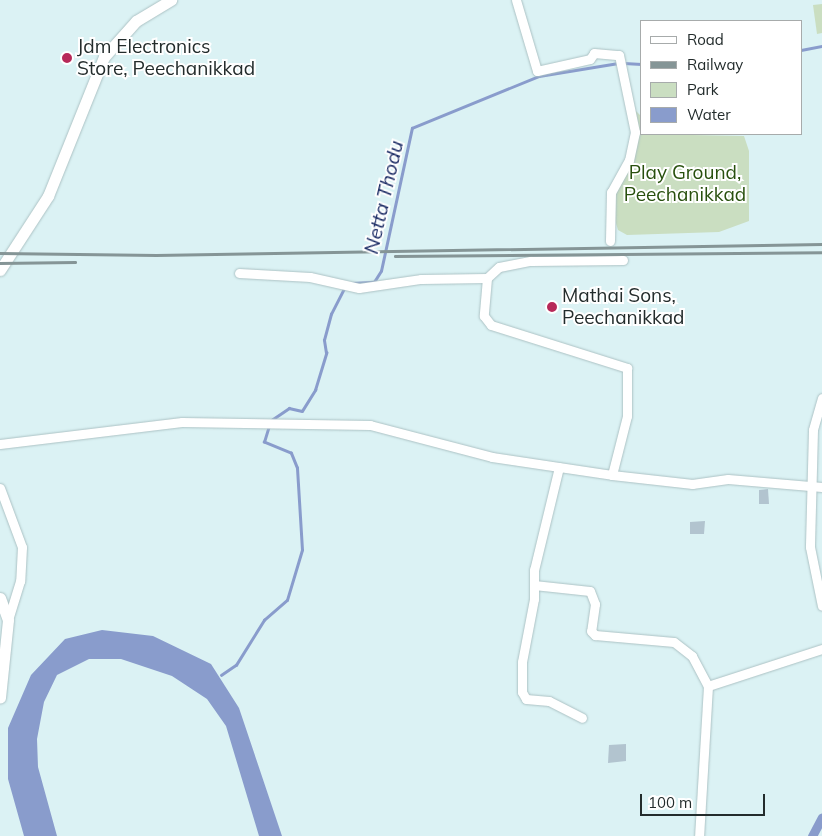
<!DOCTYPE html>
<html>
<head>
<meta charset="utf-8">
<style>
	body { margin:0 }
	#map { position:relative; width:822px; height:836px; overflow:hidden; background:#dbf2f4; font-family:Mulish,sans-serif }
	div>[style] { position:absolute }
	.green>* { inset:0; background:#cadec1 }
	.water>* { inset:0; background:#899ccc }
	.stream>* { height:2.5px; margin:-1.25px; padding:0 1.25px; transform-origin:1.25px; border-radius:1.25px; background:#899ccc }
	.canal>* { height:9px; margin:-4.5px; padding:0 4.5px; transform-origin:4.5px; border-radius:4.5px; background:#899ccc }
	.building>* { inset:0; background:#b2c4cf }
	.roads { filter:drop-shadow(0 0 1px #acc2c4) drop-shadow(0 0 1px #acc2c4) }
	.minor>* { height:9px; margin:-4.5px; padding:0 4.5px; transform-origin:4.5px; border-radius:4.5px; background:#fff }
	.major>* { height:11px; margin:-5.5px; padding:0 5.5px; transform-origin:5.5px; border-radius:5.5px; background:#fff }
	.rail>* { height:2.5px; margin:-1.25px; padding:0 1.25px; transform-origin:1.25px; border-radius:1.25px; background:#859596 }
	.dots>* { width:14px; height:14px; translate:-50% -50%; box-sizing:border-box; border:2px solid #fff; border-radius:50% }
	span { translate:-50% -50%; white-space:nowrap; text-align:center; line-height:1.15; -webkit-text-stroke:4px #fff; paint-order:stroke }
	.poi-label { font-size:19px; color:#232c2c }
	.left { translate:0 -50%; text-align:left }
	.park-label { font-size:19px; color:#28500e }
	.water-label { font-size:20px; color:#1a2b64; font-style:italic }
	.legend { position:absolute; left:640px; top:20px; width:162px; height:115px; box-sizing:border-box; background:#fff; border:1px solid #a7abab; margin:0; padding:6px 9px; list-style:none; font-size:15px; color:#232c2c }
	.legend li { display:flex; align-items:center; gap:10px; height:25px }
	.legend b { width:25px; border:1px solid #a7abab }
	.scale { position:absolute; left:640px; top:794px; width:125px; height:22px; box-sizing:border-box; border:2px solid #232c2c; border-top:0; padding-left:6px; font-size:15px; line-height:18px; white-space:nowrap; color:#232c2c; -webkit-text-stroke:4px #fff; paint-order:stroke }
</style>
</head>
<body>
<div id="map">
	<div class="green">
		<i style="clip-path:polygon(822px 4px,822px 33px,817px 34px,813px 5px)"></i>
		<i style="clip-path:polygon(632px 107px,641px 116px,641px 134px,744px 136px,749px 151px,749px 221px,719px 232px,627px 235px,618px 230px,611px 207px,638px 133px)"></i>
	</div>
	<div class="water">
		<i style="clip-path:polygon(102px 630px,153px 636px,211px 664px,239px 708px,282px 836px,259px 836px,226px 726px,207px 699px,172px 676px,121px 659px,89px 659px,57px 675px,44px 702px,37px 739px,38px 767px,57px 836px,24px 836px,8px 779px,8px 728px,31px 675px,65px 639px)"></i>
	</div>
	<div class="stream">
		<i style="left:801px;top:50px;width:21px;rotate:-11deg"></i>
		<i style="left:624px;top:63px;width:17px;rotate:3deg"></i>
		<i style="left:352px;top:283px;width:22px;rotate:-3deg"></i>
		<i style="left:374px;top:282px;width:13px;rotate:-58deg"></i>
		<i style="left:381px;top:271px;width:146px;rotate:-77.8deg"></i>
		<i style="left:412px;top:128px;width:137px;rotate:-22.3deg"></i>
		<i style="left:539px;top:76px;width:80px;rotate:-9.3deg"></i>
		<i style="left:270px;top:421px;width:23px;rotate:-34deg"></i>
		<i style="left:289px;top:408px;width:13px;rotate:13deg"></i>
		<i style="left:302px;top:411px;width:25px;rotate:-58deg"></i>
		<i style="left:315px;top:390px;width:39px;rotate:-73deg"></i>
		<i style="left:326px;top:353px;width:13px;rotate:-99deg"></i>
		<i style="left:324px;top:340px;width:27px;rotate:-75deg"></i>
		<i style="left:331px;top:314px;width:29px;rotate:-63deg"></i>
		<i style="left:221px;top:675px;width:18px;rotate:-34deg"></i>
		<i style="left:236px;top:665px;width:53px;rotate:-58.1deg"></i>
		<i style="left:264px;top:620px;width:30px;rotate:-41deg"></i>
		<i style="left:287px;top:600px;width:52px;rotate:-73.3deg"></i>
		<i style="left:302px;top:550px;width:82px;rotate:-93.5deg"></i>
		<i style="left:297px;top:468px;width:16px;rotate:-112deg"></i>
		<i style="left:291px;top:453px;width:29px;rotate:-158deg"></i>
		<i style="left:264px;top:442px;width:17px;rotate:-73deg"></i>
	</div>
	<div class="canal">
		<i style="left:812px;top:836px;width:21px;rotate:-62deg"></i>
	</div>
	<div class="building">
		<i style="clip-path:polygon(768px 489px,769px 504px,759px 504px,759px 490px)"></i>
		<i style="clip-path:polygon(705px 521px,704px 534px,690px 534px,690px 522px)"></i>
		<i style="clip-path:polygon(626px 744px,626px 761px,608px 763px,609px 745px)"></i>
	</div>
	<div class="roads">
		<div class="minor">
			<i style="left:516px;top:0;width:74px;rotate:73.5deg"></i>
			<i style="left:537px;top:71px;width:54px;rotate:-12.8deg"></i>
			<i style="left:590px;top:59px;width:7px;rotate:-56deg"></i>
			<i style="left:594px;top:53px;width:25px;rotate:5deg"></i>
			<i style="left:619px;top:55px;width:79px;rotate:78.3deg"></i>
			<i style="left:635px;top:132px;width:29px;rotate:102deg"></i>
			<i style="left:629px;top:160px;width:37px;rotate:119deg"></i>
			<i style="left:611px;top:192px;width:49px;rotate:91.2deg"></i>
			<i style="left:239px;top:273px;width:71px;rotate:3.2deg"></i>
			<i style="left:310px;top:277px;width:50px;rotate:12.7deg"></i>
			<i style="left:359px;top:288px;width:63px;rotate:-8.3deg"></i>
			<i style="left:421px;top:279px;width:66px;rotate:-0.9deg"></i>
			<i style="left:487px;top:278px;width:16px;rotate:-43deg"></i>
			<i style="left:499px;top:267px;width:33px;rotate:-11deg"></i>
			<i style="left:531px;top:261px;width:92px;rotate:-0.6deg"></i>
			<i style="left:487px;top:278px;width:38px;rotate:95deg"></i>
			<i style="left:484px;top:316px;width:11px;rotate:52deg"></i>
			<i style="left:491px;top:325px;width:143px;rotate:17.5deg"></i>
			<i style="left:627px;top:368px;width:48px;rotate:90deg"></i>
			<i style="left:627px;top:416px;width:61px;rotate:104.3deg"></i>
			<i style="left:822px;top:398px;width:33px;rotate:106deg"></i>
			<i style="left:813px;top:430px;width:117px;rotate:91.5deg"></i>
			<i style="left:810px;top:547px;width:60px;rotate:78.5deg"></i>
			<i style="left:0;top:444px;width:183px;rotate:-6.9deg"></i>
			<i style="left:182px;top:422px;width:188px;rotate:0.9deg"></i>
			<i style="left:370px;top:425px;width:126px;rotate:14.7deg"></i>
			<i style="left:492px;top:457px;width:121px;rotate:8.5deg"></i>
			<i style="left:612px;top:475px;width:81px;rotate:6.4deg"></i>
			<i style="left:692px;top:484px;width:36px;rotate:-8deg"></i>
			<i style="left:728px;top:479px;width:94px;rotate:4.9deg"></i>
			<i style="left:559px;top:467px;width:106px;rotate:103.6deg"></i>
			<i style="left:534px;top:570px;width:29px;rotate:90deg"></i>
			<i style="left:534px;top:599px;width:64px;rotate:100.8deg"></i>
			<i style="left:522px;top:662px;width:30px;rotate:90deg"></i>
			<i style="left:522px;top:692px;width:8px;rotate:60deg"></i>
			<i style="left:526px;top:699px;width:23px;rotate:5deg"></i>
			<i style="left:549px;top:701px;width:37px;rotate:27deg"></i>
			<i style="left:0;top:488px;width:63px;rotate:69.6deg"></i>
			<i style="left:22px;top:547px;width:34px;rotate:93deg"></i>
			<i style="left:20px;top:581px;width:41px;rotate:107.1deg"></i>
			<i style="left:534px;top:585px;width:56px;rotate:6.1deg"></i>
			<i style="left:590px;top:591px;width:14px;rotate:69deg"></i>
			<i style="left:595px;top:604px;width:27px;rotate:98deg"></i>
			<i style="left:591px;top:631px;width:6px;rotate:45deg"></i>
			<i style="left:595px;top:635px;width:79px;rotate:5.1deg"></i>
			<i style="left:674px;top:642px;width:23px;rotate:38deg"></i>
			<i style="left:692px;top:656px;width:34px;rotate:62deg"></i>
			<i style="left:708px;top:686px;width:150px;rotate:93.4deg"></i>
			<i style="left:708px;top:686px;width:120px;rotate:-18deg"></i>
		</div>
		<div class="major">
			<i style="left:0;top:270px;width:88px;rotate:-57deg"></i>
			<i style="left:48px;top:196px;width:150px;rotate:-68.1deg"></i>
			<i style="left:104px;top:57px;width:48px;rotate:-48.4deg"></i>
			<i style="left:136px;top:21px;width:41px;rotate:-31deg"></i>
			<i style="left:0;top:598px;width:23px;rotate:70deg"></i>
			<i style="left:8px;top:620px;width:78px;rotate:95.9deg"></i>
		</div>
	</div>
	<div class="rail">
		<i style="left:0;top:253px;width:156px;rotate:0.7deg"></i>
		<i style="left:156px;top:255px;width:666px;rotate:-0.95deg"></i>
		<i style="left:395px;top:256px;width:427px;rotate:-0.5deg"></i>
		<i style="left:0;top:263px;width:75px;rotate:-0.8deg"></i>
	</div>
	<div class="dots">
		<i style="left:67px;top:58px;background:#b72959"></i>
		<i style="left:552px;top:307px;background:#b72959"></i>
	</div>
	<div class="poi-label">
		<span class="left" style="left:77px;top:58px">Jdm Electronics<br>Store, Peechanikkad</span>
		<span class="left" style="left:562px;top:307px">Mathai Sons,<br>Peechanikkad</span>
	</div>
	<div class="park-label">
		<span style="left:685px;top:184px">Play Ground,<br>Peechanikkad</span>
	</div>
	<div class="water-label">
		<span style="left:383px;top:197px;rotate:-77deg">Netta Thodu</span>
	</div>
	<ul class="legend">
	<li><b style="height:6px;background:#fff"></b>Road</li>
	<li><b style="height:6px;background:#859596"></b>Railway</li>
	<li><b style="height:14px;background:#cadec1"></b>Park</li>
	<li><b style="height:14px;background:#899ccc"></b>Water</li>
	</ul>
	<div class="scale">100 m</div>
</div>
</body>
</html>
